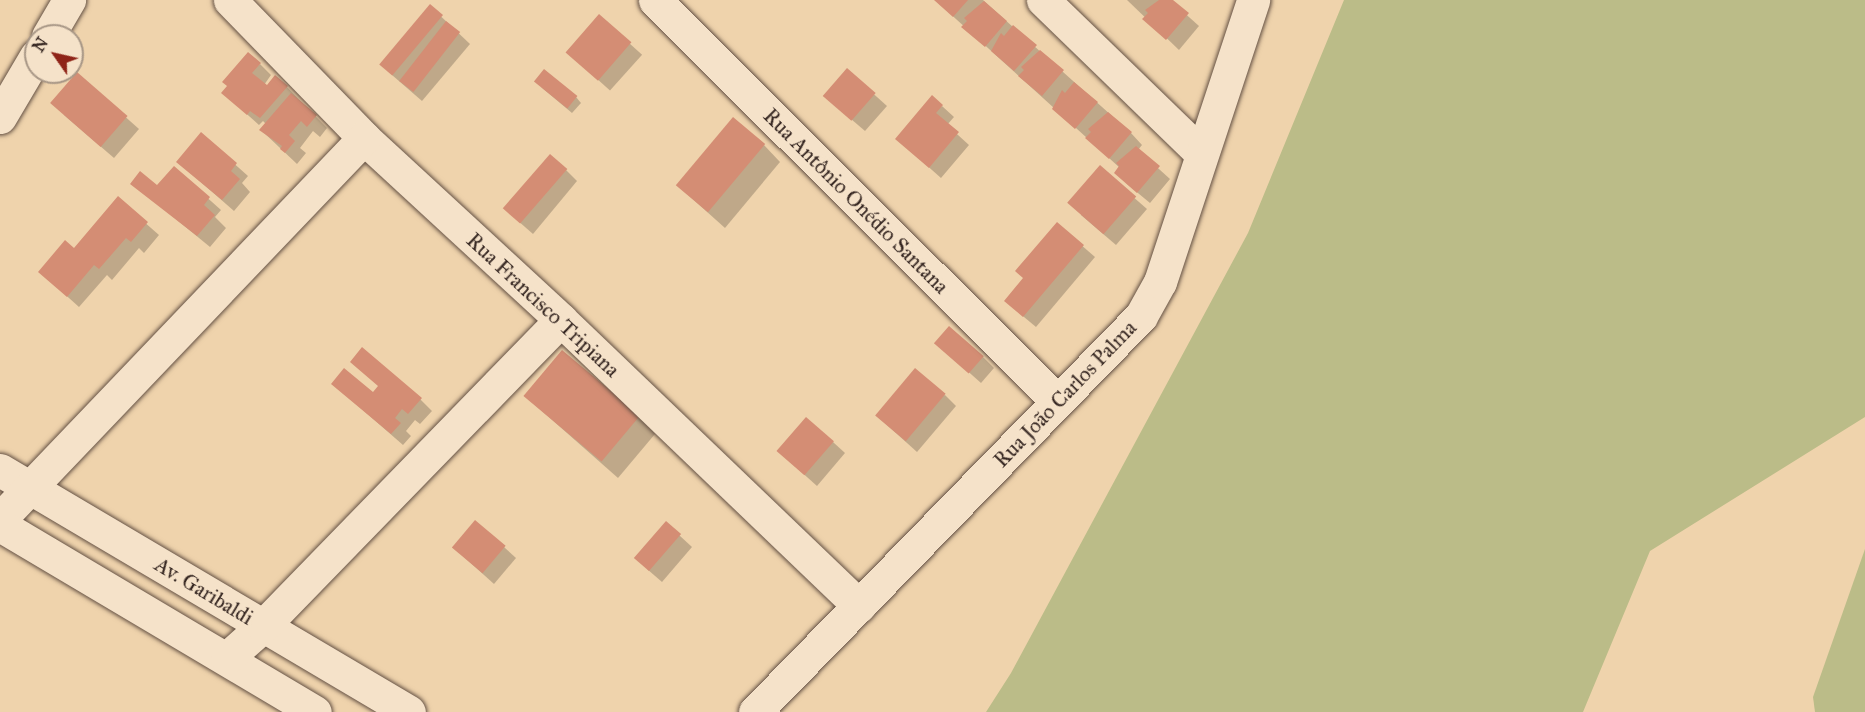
<!DOCTYPE html>
<html>
<head>
<meta charset="utf-8">
<style>
	body { margin:0 }
	#map { position:relative; width:1865px; height:712px; overflow:hidden; background:#efd3ac; font-family:"IM FELL Great Primer",serif }
	div>[style] { position:absolute }
	.green>* { inset:0; background:#bbbc88 }
	.shadow>* { inset:0; background:#0003; transform-origin:0 0 }
	.building>* { inset:0; background:#d48d74; transform-origin:0 0 }
	.roads { filter:drop-shadow(0 0 2px #645144) drop-shadow(0 0 2px #645144) }
	.minor>* { height:33px; margin:-16.5px; padding:0 16.5px; transform-origin:16.5px; border-radius:16.5px; background:#f5e2c9 }
	span { translate:-50% -50%; white-space:nowrap; text-align:center; line-height:1.15; -webkit-text-stroke:6px #f5e2c9; paint-order:stroke }
	.street-label { font-size:21px; color:#352621 }
	.north { position:absolute; left:24px; top:24px; width:60px; height:60px; box-sizing:border-box; background:#f5e2c9; border:2px solid #a89786; border-radius:50%; rotate:304deg; font-size:16px; font-weight:700; line-height:24px; text-align:center; color:#352621 }
	.north::after { content:''; display:block; margin:auto; width:21px; height:27px; background:#8f2418; clip-path:polygon(50% 0,100% 100%,50% 72%,0 100%) }
</style>
</head>
<body>
<div id="map">
	<div class="green">
		<i style="clip-path:polygon(1344px 0,1865px 0,1865px 417px,1650px 551px,1583px 712px,986px 712px,1011px 673px,1248px 233px)"></i>
		<i style="clip-path:polygon(1865px 549px,1865px 712px,1815px 712px,1813px 697px)"></i>
	</div>
	<div class="shadow">
		<i style="clip-path:polygon(935px 0,983px 0,1131px 133px,1142px 145px,1138px 150px,1170px 179px,1150px 203px,1127px 184px,1120px 168px)"></i>
		<i style="clip-path:polygon(1127px 0,1170px 0,1199px 26px,1179px 50px)"></i>
		<i style="clip-path:polygon(430px 6px,470px 44px,422px 101px,392px 75px)"></i>
		<i style="left:599px;top:16px;width:58px;height:48px;rotate:42deg"></i>
		<i style="clip-path:polygon(260px 64px,271px 75px,264px 85px,287px 87px,327px 128px,320px 137px,313px 131px,300px 148px,306px 153px,297px 164px,261px 130px,266px 124px,263px 121px,259px 125px,223px 93px)"></i>
		<i style="clip-path:polygon(847px 70px,887px 106px,865px 131px,837px 107px)"></i>
		<i style="clip-path:polygon(77px 74px,139px 129px,114px 158px,64px 115px)"></i>
		<i style="clip-path:polygon(541px 87px,576px 97px,581px 103px,572px 113px)"></i>
		<i style="clip-path:polygon(942px 106px,954px 117px,947px 125px,969px 145px,941px 178px,897px 139px)"></i>
		<i style="clip-path:polygon(201px 134px,248px 176px,242px 183px,250px 192px,234px 211px,178px 162px)"></i>
		<i style="clip-path:polygon(764px 145px,780px 162px,725px 228px,677px 185px)"></i>
		<i style="clip-path:polygon(174px 168px,221px 210px,215px 217px,226px 228px,210px 247px,132px 183px,157px 187px)"></i>
		<i style="clip-path:polygon(1100px 168px,1147px 209px,1116px 245px,1081px 215px)"></i>
		<i style="clip-path:polygon(566px 170px,577px 181px,533px 234px,517px 220px)"></i>
		<i style="clip-path:polygon(118px 199px,159px 235px,144px 253px,139px 248px,112px 280px,107px 275px,79px 307px,40px 272px,74px 250px)"></i>
		<i style="clip-path:polygon(1057px 224px,1095px 257px,1036px 327px,1018px 312px,1025px 279px)"></i>
		<i style="clip-path:polygon(936px 343px,983px 357px,994px 368px,981px 383px)"></i>
		<i style="clip-path:polygon(333px 384px,374px 394px,420px 399px,432px 411px,420px 424px,415px 420px,406px 431px,411px 436px,403px 445px)"></i>
		<i style="clip-path:polygon(945px 395px,956px 406px,917px 452px,877px 416px)"></i>
		<i style="clip-path:polygon(525px 396px,639px 417px,655px 434px,618px 478px)"></i>
		<i style="clip-path:polygon(833px 442px,845px 453px,817px 486px,779px 452px)"></i>
		<i style="clip-path:polygon(666px 523px,692px 547px,662px 582px,647px 569px)"></i>
		<i style="clip-path:polygon(504px 547px,516px 558px,494px 584px,454px 548px)"></i>
	</div>
	<div class="building">
		<i style="clip-path:polygon(934px 0,968px 0,953px 17px)"></i>
		<i style="clip-path:polygon(1159px 0,1173px 0,1189px 13px,1166px 40px,1142px 19px,1148px 13px,1145px 10px)"></i>
		<i style="clip-path:polygon(984px 1px,1007px 21px,985px 47px,961px 27px,967px 21px,964px 18px)"></i>
		<i style="left:430px;top:4px;width:17px;height:79px;rotate:40deg"></i>
		<i style="left:599px;top:14px;width:43px;height:51px;rotate:41deg"></i>
		<i style="left:446px;top:21px;width:18px;height:76px;rotate:38deg"></i>
		<i style="clip-path:polygon(1013px 25px,1037px 45px,1014px 71px,991px 51px,1001px 33px,1004px 36px)"></i>
		<i style="clip-path:polygon(1040px 50px,1064px 70px,1042px 96px,1018px 76px,1024px 70px,1021px 67px)"></i>
		<i style="clip-path:polygon(248px 52px,261px 63px,252px 73px,267px 85px,275px 75px,288px 86px,260px 118px,250px 111px,247px 115px,221px 93px,227px 86px,222px 82px)"></i>
		<i style="left:847px;top:68px;width:38px;height:37px;rotate:41deg"></i>
		<i style="left:544px;top:69px;width:43px;height:16px;rotate:39deg"></i>
		<i style="left:77px;top:72px;width:67px;height:41px;rotate:41deg"></i>
		<i style="clip-path:polygon(1074px 82px,1098px 102px,1075px 129px,1052px 109px,1062px 90px,1065px 93px)"></i>
		<i style="clip-path:polygon(291px 93px,317px 115px,307px 127px,301px 121px,289px 135px,295px 141px,285px 153px,280px 149px,282px 146px,259px 130px)"></i>
		<i style="clip-path:polygon(932px 95px,943px 105px,936px 113px,959px 132px,929px 168px,895px 139px)"></i>
		<i style="clip-path:polygon(1108px 112px,1132px 132px,1109px 159px,1085px 138px,1091px 132px,1088px 129px)"></i>
		<i style="left:733px;top:117px;width:42px;height:89px;rotate:40deg"></i>
		<i style="clip-path:polygon(201px 132px,237px 163px,231px 171px,240px 179px,222px 200px,176px 162px)"></i>
		<i style="clip-path:polygon(1136px 146px,1160px 166px,1137px 193px,1114px 173px,1119px 166px,1116px 163px)"></i>
		<i style="left:550px;top:154px;width:23px;height:72px;rotate:41deg"></i>
		<i style="left:1100px;top:165px;width:48px;height:50px;rotate:41deg"></i>
		<i style="clip-path:polygon(174px 166px,210px 197px,204px 205px,215px 215px,197px 236px,130px 184px,140px 171px,157px 185px)"></i>
		<i style="clip-path:polygon(118px 196px,148px 222px,131px 242px,126px 238px,99px 269px,94px 265px,67px 297px,38px 272px,65px 240px,74px 248px)"></i>
		<i style="clip-path:polygon(1057px 222px,1084px 245px,1023px 317px,1004px 301px,1023px 278px,1015px 271px)"></i>
		<i style="left:949px;top:326px;width:46px;height:23px;rotate:41deg"></i>
		<i style="clip-path:polygon(362px 347px,422px 398px,408px 414px,402px 409px,395px 418px,401px 423px,391px 434px,331px 384px,344px 368px,373px 392px,378px 386px,350px 362px)"></i>
		<i style="left:562px;top:350px;width:102px;height:60px;rotate:40deg"></i>
		<i style="left:915px;top:368px;width:40px;height:62px;rotate:40deg"></i>
		<i style="left:806px;top:417px;width:37px;height:45px;rotate:41deg"></i>
		<i style="left:475px;top:520px;width:40px;height:36px;rotate:40deg"></i>
		<i style="left:666px;top:521px;width:20px;height:49px;rotate:41deg"></i>
	</div>
	<div class="roads">
		<div class="minor">
			<i style="left:230px;top:0;width:192px;rotate:45.8deg"></i>
			<i style="left:364px;top:138px;width:268px;rotate:42.7deg"></i>
			<i style="left:561px;top:320px;width:413px;rotate:43.8deg"></i>
			<i style="left:655px;top:0;width:568px;rotate:44.93deg"></i>
			<i style="left:1043px;top:0;width:220px;rotate:44.1deg"></i>
			<i style="left:48px;top:36px;width:42px;rotate:-59.7deg"></i>
			<i style="left:0;top:117px;width:71px;rotate:-59.5deg"></i>
			<i style="left:0;top:470px;width:475px;rotate:30.6deg"></i>
			<i style="left:0;top:519px;width:527px;rotate:-46.31deg"></i>
			<i style="left:0;top:525px;width:366px;rotate:30.7deg"></i>
			<i style="left:227px;top:658px;width:48px;rotate:-41.6deg"></i>
			<i style="left:263px;top:626px;width:427px;rotate:-45.8deg"></i>
			<i style="left:755px;top:712px;width:553px;rotate:-45.73deg"></i>
			<i style="left:1141px;top:316px;width:39px;rotate:-61deg"></i>
			<i style="left:1160px;top:282px;width:297px;rotate:-71.7deg"></i>
		</div>
	</div>
	<div class="street-label">
		<span style="left:856px;top:201px;rotate:45deg">Rua Antônio Onédio Santana</span>
		<span style="left:543px;top:305px;rotate:43deg">Rua Francisco Tripiana</span>
		<span style="left:1065px;top:394px;rotate:-46deg">Rua João Carlos Palma</span>
		<span style="left:204px;top:591px;rotate:31deg">Av. Garibaldi</span>
	</div>
	<div class="north">N</div>
</div>
</body>
</html>
